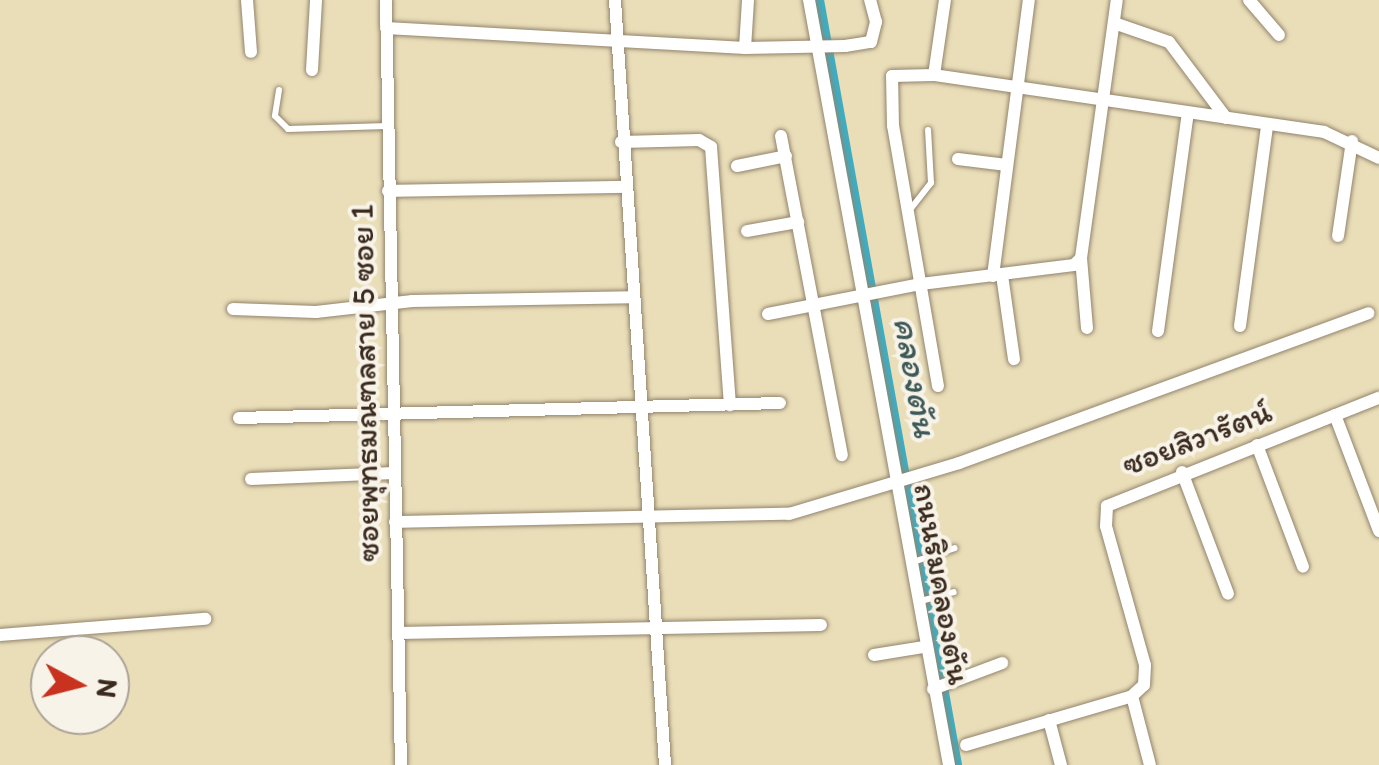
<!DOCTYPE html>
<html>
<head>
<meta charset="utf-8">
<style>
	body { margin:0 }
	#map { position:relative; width:1379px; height:765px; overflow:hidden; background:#eadeb9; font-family:Itim,"Playpen Sans Thai",sans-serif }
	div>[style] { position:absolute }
	.canal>* { height:14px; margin:-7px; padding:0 7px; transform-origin:7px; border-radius:7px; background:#41acc0 }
	.roads { filter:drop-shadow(0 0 2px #92846c) drop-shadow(0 0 2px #92846c) }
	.service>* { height:6px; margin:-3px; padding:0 3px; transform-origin:3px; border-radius:3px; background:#fff }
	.minor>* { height:12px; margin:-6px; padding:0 6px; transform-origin:6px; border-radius:6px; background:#fff }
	span { translate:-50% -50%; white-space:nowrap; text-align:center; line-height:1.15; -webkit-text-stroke:8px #f7f3e8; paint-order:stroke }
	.street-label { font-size:32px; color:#3b2a1e }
	.water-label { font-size:35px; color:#3d5857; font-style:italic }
	.north { position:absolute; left:30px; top:635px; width:100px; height:100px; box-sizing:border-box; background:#f7f3e8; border:2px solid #aca397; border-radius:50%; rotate:97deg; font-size:28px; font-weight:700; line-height:40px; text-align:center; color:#3b2a1e }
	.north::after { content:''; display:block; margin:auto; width:35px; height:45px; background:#c8321e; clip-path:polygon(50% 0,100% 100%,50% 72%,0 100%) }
</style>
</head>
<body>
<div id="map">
	<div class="canal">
		<i style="left:817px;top:0;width:777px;rotate:79.77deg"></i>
	</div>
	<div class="roads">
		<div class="service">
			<i style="left:279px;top:90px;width:26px;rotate:99deg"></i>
			<i style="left:275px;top:116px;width:18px;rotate:45deg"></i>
			<i style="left:288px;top:129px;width:99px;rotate:-1.7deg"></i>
			<i style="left:909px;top:211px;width:36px;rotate:-52deg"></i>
			<i style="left:931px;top:183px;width:53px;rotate:-93.2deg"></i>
			<i style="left:910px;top:563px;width:47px;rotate:-18.4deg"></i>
			<i style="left:917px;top:602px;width:38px;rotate:-15deg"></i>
		</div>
		<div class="minor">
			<i style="left:247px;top:0;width:52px;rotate:85.6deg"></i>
			<i style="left:386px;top:0;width:765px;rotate:88.88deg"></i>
			<i style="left:615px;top:0;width:767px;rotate:86.26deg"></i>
			<i style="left:809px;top:0;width:778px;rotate:79.63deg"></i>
			<i style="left:1249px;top:0;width:46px;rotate:49.4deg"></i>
			<i style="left:1114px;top:23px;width:58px;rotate:19.1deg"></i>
			<i style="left:1169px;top:42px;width:95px;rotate:53.1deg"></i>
			<i style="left:386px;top:28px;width:360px;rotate:3.2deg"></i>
			<i style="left:745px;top:48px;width:100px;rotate:-1.1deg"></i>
			<i style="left:845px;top:46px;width:26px;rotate:-9deg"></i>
			<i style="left:871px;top:42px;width:21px;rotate:-76deg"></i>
			<i style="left:876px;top:22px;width:23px;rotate:-105deg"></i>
			<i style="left:745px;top:48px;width:48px;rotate:-86.4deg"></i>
			<i style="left:312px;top:70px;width:70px;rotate:-86.7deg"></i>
			<i style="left:934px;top:75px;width:76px;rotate:-81.7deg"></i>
			<i style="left:781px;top:136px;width:325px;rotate:79.2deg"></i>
			<i style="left:621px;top:142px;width:78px;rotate:-1.5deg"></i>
			<i style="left:699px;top:140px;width:14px;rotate:30deg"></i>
			<i style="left:711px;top:147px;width:259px;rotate:85.8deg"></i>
			<i style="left:958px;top:159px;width:49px;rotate:7deg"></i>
			<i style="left:737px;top:166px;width:50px;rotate:-11.5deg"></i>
			<i style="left:388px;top:191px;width:236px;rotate:-1deg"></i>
			<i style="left:747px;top:231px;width:52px;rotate:-10deg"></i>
			<i style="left:1338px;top:236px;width:96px;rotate:-81.6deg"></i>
			<i style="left:1002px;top:275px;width:85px;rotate:81.9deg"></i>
			<i style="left:993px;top:276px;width:278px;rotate:-82.6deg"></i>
			<i style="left:233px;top:309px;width:83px;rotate:2.1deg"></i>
			<i style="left:316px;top:312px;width:97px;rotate:-6.5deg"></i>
			<i style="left:412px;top:301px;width:220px;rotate:-1deg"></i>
			<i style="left:768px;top:314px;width:156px;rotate:-11.1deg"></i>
			<i style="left:921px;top:284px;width:154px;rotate:-7.1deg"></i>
			<i style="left:1074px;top:265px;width:10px;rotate:-45deg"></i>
			<i style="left:1240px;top:326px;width:203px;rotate:-82.3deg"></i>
			<i style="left:1087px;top:328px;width:70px;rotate:-94.9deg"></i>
			<i style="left:1081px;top:258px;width:260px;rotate:-82.1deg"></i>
			<i style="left:1158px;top:331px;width:220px;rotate:-82.2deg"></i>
			<i style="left:938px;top:386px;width:264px;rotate:-99.8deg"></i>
			<i style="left:893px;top:126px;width:50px;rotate:-91.1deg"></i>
			<i style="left:892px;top:76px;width:42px;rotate:-1.4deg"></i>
			<i style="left:934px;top:75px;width:394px;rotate:8.3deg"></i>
			<i style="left:1324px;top:132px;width:61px;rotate:25.3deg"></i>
			<i style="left:1335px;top:415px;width:124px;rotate:69.2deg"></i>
			<i style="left:239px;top:418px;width:541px;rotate:-1.59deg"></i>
			<i style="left:1257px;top:445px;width:130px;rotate:69.3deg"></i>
			<i style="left:1182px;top:472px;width:130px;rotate:69.3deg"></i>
			<i style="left:251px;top:479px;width:143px;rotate:-2.4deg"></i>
			<i style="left:395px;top:522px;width:394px;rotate:-1.2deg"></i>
			<i style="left:789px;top:514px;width:177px;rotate:-16.7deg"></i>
			<i style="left:959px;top:463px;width:436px;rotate:-20.1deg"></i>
			<i style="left:398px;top:633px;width:423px;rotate:-1.1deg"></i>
			<i style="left:0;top:635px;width:206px;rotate:-4.5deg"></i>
			<i style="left:874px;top:655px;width:51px;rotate:-9.1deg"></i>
			<i style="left:933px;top:689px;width:74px;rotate:-20.6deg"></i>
			<i style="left:1132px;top:696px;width:71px;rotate:75.4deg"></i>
			<i style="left:1049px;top:720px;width:47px;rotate:75.1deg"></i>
			<i style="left:966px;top:745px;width:173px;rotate:-16.4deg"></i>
			<i style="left:1132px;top:696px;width:16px;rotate:-43deg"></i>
			<i style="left:1144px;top:685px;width:20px;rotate:-87deg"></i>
			<i style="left:1145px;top:665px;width:144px;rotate:-105.7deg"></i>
			<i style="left:1106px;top:526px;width:20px;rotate:-87deg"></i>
			<i style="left:1107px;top:506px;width:293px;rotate:-21.7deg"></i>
		</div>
	</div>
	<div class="street-label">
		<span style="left:365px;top:383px;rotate:-91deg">ซอยพุทธมณฑลสาย 5 ซอย 1</span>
		<span style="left:1197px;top:438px;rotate:-21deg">ซอยสิวารัตน์</span>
		<span style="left:942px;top:584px;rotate:80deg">ถนนริมคลองตัน</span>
	</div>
	<div class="water-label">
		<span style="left:916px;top:377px;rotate:80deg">คลองตัน</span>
	</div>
	<div class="north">N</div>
</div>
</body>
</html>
